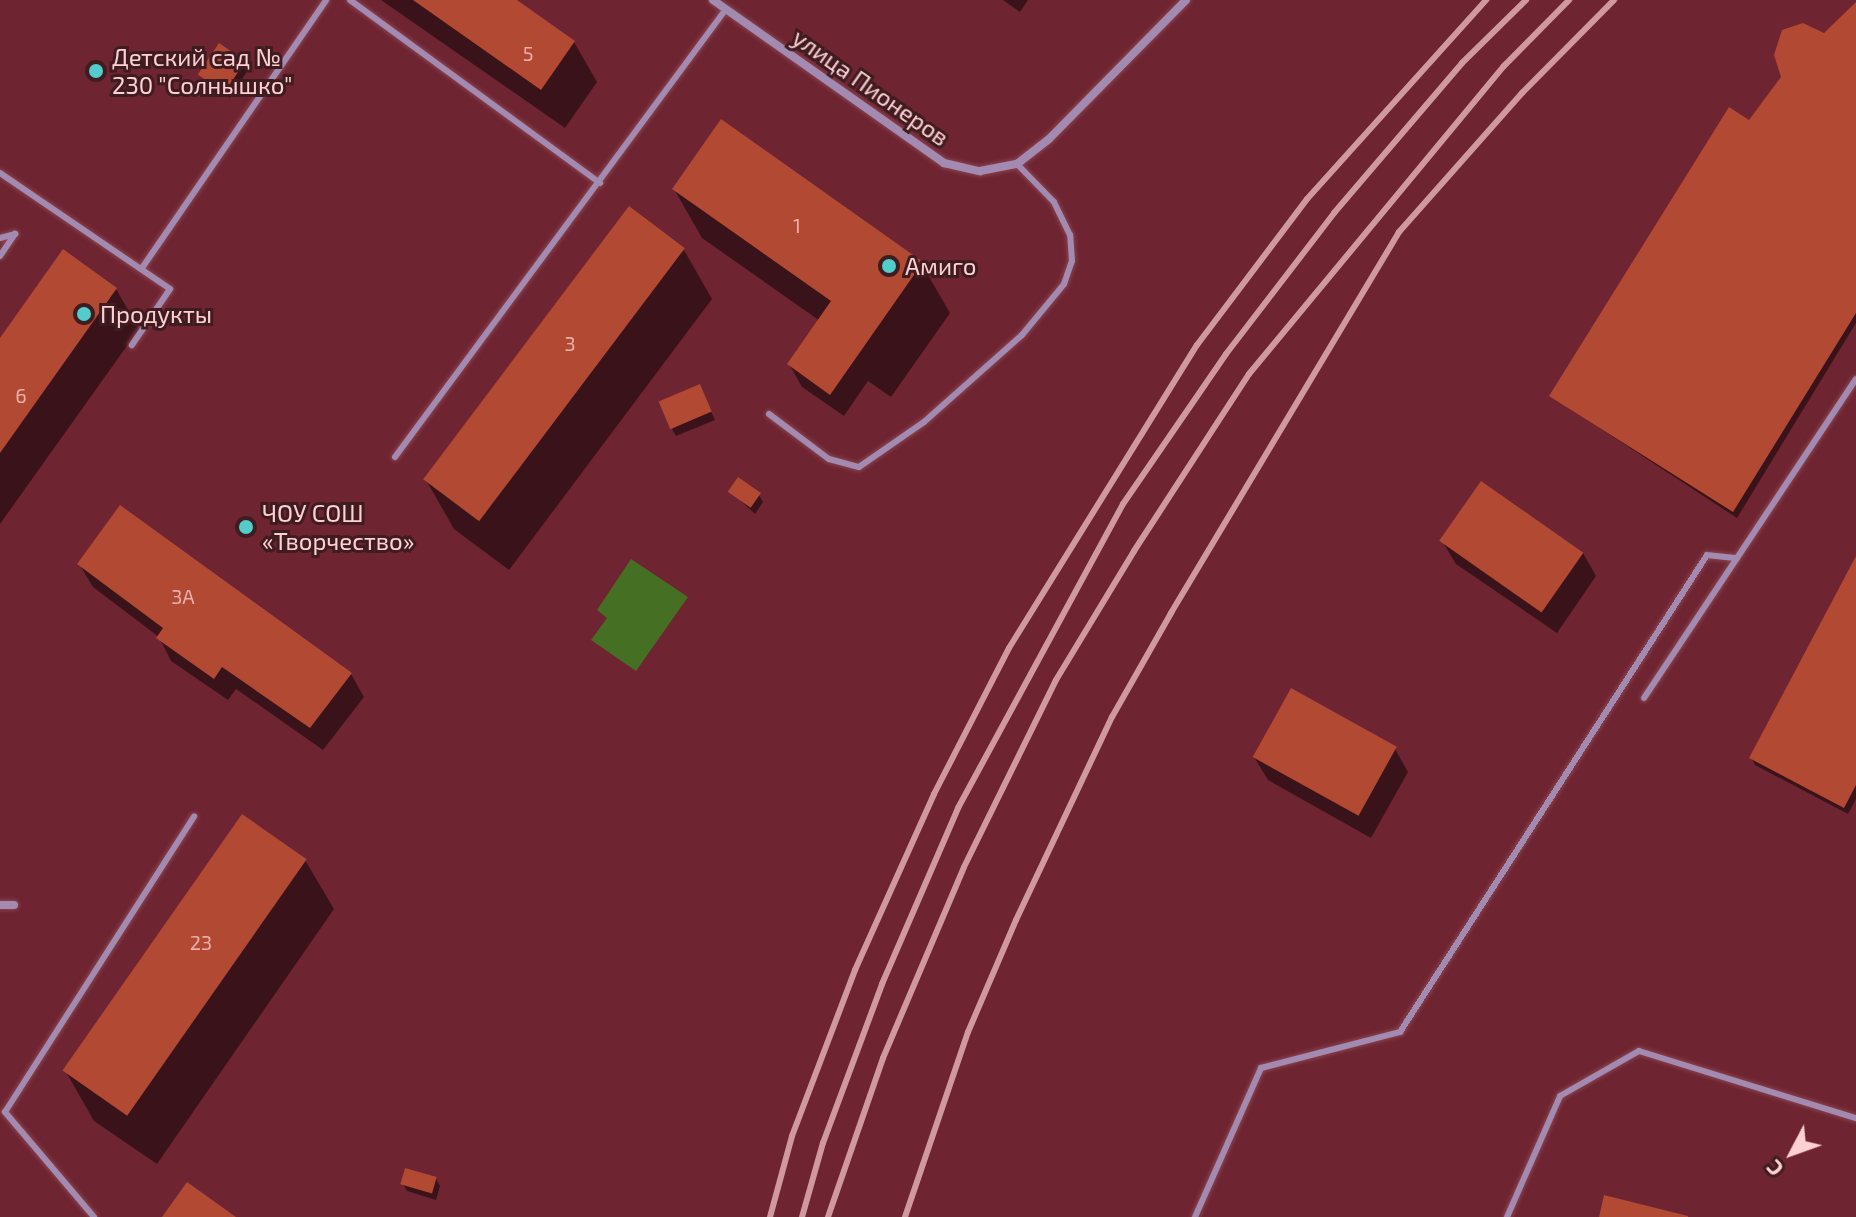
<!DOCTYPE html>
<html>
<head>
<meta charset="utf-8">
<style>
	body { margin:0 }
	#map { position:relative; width:1856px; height:1217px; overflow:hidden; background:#6e2431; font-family:"Exo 2",sans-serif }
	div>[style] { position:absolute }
	.green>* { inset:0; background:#456f22 }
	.shadow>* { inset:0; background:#0007 }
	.building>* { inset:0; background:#b14933; transform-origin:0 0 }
	.roads { filter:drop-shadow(0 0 2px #88434e) drop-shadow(0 0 2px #88434e) }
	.lane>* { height:6px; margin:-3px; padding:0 3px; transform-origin:3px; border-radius:3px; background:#a38ab1 }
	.street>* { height:8px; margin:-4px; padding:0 4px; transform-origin:4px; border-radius:4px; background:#a38ab1 }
	.rail>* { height:6px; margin:-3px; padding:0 3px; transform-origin:3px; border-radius:3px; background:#d0999f }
	.dots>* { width:22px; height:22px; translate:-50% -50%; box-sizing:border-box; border:4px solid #3e1c20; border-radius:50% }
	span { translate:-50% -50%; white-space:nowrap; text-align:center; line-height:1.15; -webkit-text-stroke:6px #3e1c20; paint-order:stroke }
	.number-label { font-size:20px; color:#ebaeab }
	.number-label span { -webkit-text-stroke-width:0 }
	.poi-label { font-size:24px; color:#fed0d3 }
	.left { translate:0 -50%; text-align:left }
	.street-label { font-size:24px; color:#fed0d3 }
	.north { position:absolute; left:1752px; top:1113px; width:80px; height:80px; -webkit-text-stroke:6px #3e1c20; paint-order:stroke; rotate:229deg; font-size:22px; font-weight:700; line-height:32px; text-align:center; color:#fed0d3 }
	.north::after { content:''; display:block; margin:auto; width:28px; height:36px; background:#fed0d3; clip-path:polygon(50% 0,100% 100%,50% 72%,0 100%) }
</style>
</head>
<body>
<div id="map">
	<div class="green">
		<i style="clip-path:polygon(631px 559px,688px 597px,636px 671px,591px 640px,607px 618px,597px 610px)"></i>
	</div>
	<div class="shadow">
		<i style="clip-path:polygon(381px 0,513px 0,574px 42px,597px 82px,565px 128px)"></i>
		<i style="clip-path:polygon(1003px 0,1028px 0,1020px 12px)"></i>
		<i style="clip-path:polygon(1856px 5px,1856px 323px,1737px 518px,1551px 396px,1750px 123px)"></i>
		<i style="clip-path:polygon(244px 63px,248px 70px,230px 98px,200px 75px)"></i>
		<i style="clip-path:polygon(674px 189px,921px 263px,950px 313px,891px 397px,868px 381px,844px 416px,802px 387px,789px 364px,820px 321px,702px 238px)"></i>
		<i style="clip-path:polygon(684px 250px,712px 299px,509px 570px,454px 529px,426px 480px)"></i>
		<i style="clip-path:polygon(116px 289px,139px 329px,0 524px,0 341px)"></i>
		<i style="clip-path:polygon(703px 394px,715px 420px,676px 436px,672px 429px)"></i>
		<i style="clip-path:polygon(730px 491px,759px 495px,763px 502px,755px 514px)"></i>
		<i style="clip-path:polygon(1442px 541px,1583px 553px,1596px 576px,1557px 633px,1456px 564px)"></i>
		<i style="clip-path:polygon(1856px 560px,1856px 799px,1848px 814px,1755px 765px,1751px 757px)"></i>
		<i style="clip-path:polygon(79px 564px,351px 674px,364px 697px,323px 750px,236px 689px,228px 700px,171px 661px,159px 637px,93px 587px)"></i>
		<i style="clip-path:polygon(1395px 749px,1408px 772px,1371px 838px,1268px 780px,1254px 757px)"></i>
		<i style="clip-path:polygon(305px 860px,334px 909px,157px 1164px,94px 1121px,66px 1072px)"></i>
		<i style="clip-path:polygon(436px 1179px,440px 1186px,436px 1200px,407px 1191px,403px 1184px)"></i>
	</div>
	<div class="building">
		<i style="clip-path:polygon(413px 0,517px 0,575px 41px,541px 90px)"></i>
		<i style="clip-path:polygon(1856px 2px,1856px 313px,1733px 512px,1549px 396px,1729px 107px,1749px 120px,1781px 77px,1774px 55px,1782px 30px,1803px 23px,1824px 33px)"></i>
		<i style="left:219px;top:43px;width:32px;height:38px;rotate:34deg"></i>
		<i style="clip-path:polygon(721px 119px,923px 262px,830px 395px,787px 364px,831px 301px,672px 189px)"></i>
		<i style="left:629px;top:206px;width:70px;height:342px;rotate:37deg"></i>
		<i style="clip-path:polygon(63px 249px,117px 288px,0 453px,0 338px)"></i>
		<i style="left:700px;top:384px;width:30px;height:45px;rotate:67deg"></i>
		<i style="left:738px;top:477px;width:28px;height:18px;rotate:35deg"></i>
		<i style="left:1481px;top:481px;width:125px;height:73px;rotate:35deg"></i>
		<i style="clip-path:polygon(120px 505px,352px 673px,310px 728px,222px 667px,214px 679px,156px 638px,163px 628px,77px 564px)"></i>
		<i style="clip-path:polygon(1856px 556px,1856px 785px,1844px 808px,1749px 758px)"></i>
		<i style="left:1291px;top:688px;width:121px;height:79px;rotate:29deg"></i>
		<i style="left:242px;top:814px;width:79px;height:313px;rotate:35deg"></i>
		<i style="left:405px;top:1168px;width:33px;height:17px;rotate:16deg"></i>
		<i style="clip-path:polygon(187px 1182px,236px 1217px,162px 1217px)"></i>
		<i style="clip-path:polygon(1604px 1195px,1688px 1216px,1688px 1217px,1599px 1217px)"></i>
	</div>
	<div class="roads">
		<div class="lane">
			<i style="left:350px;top:0;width:310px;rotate:36.2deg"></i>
			<i style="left:0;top:173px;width:206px;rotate:34.3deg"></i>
			<i style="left:170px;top:289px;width:68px;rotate:124.2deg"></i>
			<i style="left:0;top:238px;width:16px;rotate:-15deg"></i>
			<i style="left:0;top:256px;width:27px;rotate:-56deg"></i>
			<i style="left:142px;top:268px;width:325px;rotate:-55.5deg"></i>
			<i style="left:769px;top:414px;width:75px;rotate:36.9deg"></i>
			<i style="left:829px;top:459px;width:31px;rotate:15deg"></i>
			<i style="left:859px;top:467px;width:79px;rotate:-34.7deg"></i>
			<i style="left:924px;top:422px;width:131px;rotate:-41.6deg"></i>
			<i style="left:1022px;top:335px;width:66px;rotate:-50.5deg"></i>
			<i style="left:1064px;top:284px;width:24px;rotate:-71deg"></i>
			<i style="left:1072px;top:261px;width:26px;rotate:-94deg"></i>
			<i style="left:1070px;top:235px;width:37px;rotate:-116deg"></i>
			<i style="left:1054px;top:202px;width:53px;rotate:-134.2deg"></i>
			<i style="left:395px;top:457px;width:557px;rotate:-53.54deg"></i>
			<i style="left:1644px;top:698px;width:383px;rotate:-56.4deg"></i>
			<i style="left:94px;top:1217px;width:138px;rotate:-130.3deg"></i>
			<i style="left:5px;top:1112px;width:351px;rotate:-57.4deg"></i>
			<i style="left:1195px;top:1217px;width:163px;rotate:-66.1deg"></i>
			<i style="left:1261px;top:1068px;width:144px;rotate:-14.5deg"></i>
			<i style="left:1400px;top:1032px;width:567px;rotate:-57.23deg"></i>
			<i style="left:1707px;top:555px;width:30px;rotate:6deg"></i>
			<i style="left:1507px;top:1217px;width:132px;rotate:-66.3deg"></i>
			<i style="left:1560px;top:1096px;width:91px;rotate:-29.7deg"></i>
			<i style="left:1639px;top:1051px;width:227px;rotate:17.2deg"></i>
		</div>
		<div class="street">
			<i style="left:713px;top:0;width:283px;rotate:35.2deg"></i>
			<i style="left:944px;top:163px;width:37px;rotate:13deg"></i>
			<i style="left:980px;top:171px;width:38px;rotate:-11deg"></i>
			<i style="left:1017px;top:164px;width:41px;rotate:-38deg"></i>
			<i style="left:1049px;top:139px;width:195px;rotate:-45.4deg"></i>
			<i style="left:0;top:905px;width:14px"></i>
		</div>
	</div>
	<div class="rail">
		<i style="left:770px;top:1217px;width:84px;rotate:-74.8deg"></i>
		<i style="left:792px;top:1136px;width:178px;rotate:-69.2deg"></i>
		<i style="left:855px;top:970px;width:193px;rotate:-65.8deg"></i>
		<i style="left:934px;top:794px;width:164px;rotate:-62.8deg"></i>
		<i style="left:1009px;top:648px;width:357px;rotate:-58.2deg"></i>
		<i style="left:1197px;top:345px;width:183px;rotate:-53deg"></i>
		<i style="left:1307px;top:199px;width:268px;rotate:-48deg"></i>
		<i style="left:802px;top:1217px;width:77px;rotate:-74.2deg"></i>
		<i style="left:823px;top:1143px;width:170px;rotate:-69.6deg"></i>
		<i style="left:882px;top:984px;width:192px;rotate:-66.6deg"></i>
		<i style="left:958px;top:808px;width:346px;rotate:-61.5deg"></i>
		<i style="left:1123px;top:504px;width:182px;rotate:-55.5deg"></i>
		<i style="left:1226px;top:354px;width:178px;rotate:-52.5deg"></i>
		<i style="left:1334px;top:213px;width:197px;rotate:-49.5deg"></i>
		<i style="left:1462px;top:63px;width:90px;rotate:-44.5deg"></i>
		<i style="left:828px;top:1217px;width:168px;rotate:-70.9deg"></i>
		<i style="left:883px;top:1058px;width:207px;rotate:-67deg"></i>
		<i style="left:964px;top:867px;width:208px;rotate:-63.8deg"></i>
		<i style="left:1056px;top:680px;width:151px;rotate:-58.8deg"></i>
		<i style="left:1134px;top:551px;width:211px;rotate:-57deg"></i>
		<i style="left:1249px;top:374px;width:400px;rotate:-50.4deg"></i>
		<i style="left:1504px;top:66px;width:93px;rotate:-45.4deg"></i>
		<i style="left:905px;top:1217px;width:195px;rotate:-71.2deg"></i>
		<i style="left:968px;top:1032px;width:122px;rotate:-66.8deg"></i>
		<i style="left:1016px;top:920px;width:225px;rotate:-64.7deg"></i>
		<i style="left:1112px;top:717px;width:120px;rotate:-60.4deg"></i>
		<i style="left:1171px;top:613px;width:444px;rotate:-59.1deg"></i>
		<i style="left:1399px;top:232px;width:186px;rotate:-48.5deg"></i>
		<i style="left:1522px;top:93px;width:131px;rotate:-45.3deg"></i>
	</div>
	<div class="dots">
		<i style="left:96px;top:71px;background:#53cdcb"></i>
		<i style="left:889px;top:266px;background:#53cdcb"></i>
		<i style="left:84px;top:314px;background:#53cdcb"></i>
		<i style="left:246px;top:527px;background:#53cdcb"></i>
	</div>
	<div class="number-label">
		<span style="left:528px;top:53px">5</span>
		<span style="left:797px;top:225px">1</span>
		<span style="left:570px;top:343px">3</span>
		<span style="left:21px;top:395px">6</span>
		<span style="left:183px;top:596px">3А</span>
		<span style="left:201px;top:942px">23</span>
	</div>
	<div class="poi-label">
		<span class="left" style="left:112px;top:71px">Детский сад №<br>230 "Солнышко"</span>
		<span class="left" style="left:905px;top:266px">Амиго</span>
		<span class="left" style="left:100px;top:314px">Продукты</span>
		<span class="left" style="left:262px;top:527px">ЧОУ СОШ<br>«Творчество»</span>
	</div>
	<div class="street-label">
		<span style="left:871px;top:87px;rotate:35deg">улица Пионеров</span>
	</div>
	<div class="north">С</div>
</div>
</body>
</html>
